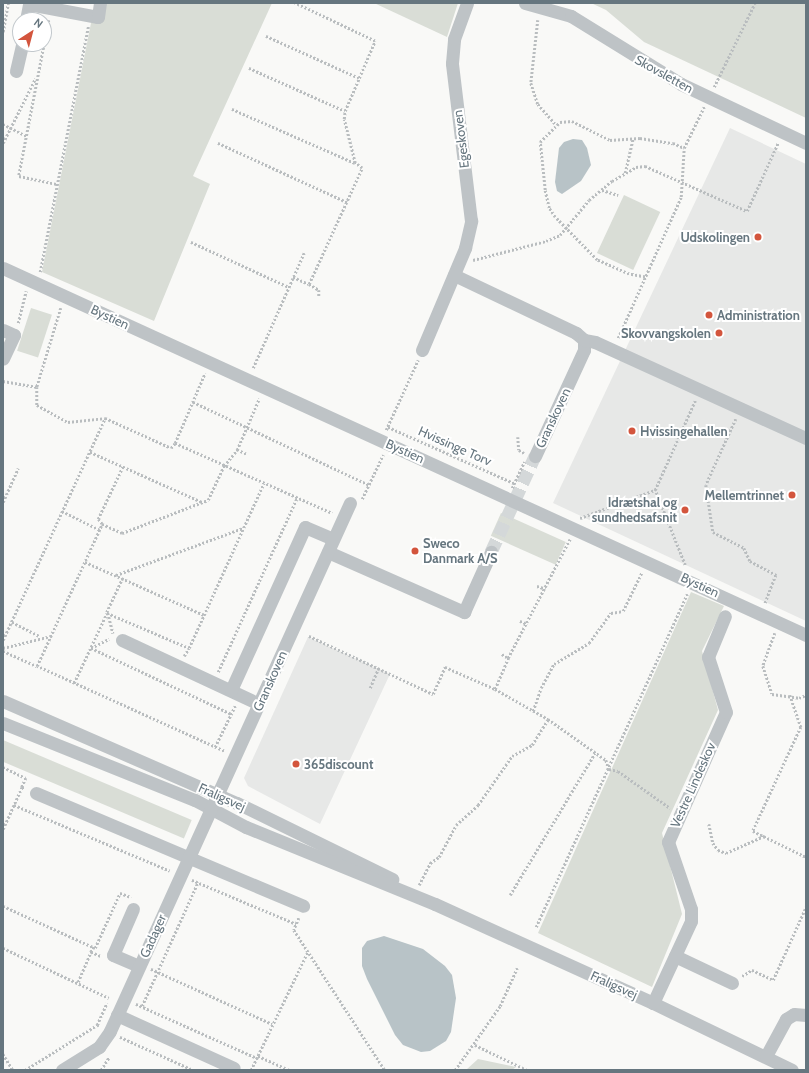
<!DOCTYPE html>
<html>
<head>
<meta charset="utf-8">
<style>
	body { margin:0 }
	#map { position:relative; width:809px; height:1073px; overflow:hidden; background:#f9f9f7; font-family:Cabin,sans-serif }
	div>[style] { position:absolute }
	.built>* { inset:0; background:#e7e8e7 }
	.green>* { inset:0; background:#d9ddd6; transform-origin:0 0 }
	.water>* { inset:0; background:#b8c3c7 }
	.minor-tunnel>* { height:13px; margin-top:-6.5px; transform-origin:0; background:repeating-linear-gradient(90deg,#d4d8d9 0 13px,transparent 0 19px) }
	.path>* { height:2.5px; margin-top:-1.25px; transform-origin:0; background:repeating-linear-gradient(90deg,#b9bdbf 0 2px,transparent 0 4px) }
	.minor>* { height:13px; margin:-6.5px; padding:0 6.5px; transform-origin:6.5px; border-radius:6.5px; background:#bec3c6 }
	.dots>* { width:11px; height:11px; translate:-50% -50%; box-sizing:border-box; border:2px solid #fff; border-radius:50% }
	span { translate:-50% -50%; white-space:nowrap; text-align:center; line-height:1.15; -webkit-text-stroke:4px #fff; paint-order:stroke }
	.street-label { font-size:13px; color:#66767f }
	.poi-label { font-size:13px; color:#66767f; font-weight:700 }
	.right { translate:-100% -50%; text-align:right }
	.left { translate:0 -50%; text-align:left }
	.frame { position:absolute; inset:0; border:4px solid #66767f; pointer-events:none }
	.north { position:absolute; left:12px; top:12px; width:40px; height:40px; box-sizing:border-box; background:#fff; border:1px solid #c2c8cc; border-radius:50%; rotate:36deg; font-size:11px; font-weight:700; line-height:16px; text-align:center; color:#66767f }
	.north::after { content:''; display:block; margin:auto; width:14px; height:18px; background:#d3553d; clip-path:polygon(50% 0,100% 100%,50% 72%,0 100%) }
</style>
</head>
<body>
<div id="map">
	<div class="built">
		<i style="clip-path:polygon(730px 128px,806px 164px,806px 621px,553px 503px)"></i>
		<i style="clip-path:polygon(308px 637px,390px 674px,320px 824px,248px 786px,244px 778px)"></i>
	</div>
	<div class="green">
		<i style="clip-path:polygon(105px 3px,272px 3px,193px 176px,210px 184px,154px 321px,42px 272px,91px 23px,101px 23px)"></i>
		<i style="clip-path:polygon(374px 3px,458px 3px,447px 37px)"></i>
		<i style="clip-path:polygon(591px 3px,806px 3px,806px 118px,644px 42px,606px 10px)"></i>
		<i style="left:624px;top:195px;width:40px;height:64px;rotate:25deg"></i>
		<i style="left:31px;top:308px;width:22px;height:45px;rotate:18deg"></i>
		<i style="left:501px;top:513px;width:71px;height:25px;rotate:24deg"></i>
		<i style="clip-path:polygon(691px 592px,724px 606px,702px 651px,718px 710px,662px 833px,682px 914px,652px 987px,538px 933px)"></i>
		<i style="left:3px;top:740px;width:205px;height:20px;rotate:23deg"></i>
		<i style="clip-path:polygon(478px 1059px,516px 1067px,512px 1070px,466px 1070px)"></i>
	</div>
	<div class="water">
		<i style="clip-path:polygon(573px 139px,582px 140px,587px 148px,591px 165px,581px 181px,562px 194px,557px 191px,555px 182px,559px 148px,564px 142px)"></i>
		<i style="clip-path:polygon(384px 936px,423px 949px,445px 966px,452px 975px,456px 998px,451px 1032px,446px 1041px,430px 1051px,421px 1052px,403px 1045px,395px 1035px,367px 979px,362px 966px,362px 948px,367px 941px)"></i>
	</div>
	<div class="minor-tunnel">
		<i style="left:491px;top:552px;width:106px;rotate:-65.4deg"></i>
	</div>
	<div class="path">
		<i style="left:49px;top:20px;width:159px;rotate:100.9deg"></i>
		<i style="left:19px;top:176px;width:39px;rotate:12deg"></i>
		<i style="left:538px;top:20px;width:63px;rotate:96.3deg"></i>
		<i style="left:531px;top:83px;width:22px;rotate:72deg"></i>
		<i style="left:538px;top:104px;width:28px;rotate:49deg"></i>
		<i style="left:3px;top:32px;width:29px;rotate:-80deg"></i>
		<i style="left:266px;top:36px;width:102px;rotate:24.3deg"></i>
		<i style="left:249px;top:68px;width:105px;rotate:24.1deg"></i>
		<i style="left:714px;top:87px;width:93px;rotate:-64deg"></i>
		<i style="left:232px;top:109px;width:134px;rotate:23.7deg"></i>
		<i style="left:3px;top:124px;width:27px;rotate:27deg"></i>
		<i style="left:3px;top:143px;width:72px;rotate:-63.4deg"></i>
		<i style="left:218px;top:143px;width:142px;rotate:24.6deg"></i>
		<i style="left:625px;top:173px;width:35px;rotate:-77deg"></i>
		<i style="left:602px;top:190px;width:17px;rotate:17deg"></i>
		<i style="left:191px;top:242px;width:108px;rotate:24.7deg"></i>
		<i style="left:473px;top:260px;width:75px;rotate:-14.6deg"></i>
		<i style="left:546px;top:241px;width:15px;rotate:-23deg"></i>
		<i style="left:560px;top:235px;width:45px;rotate:-50.4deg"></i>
		<i style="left:589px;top:200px;width:30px;rotate:-40deg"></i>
		<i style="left:612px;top:181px;width:28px;rotate:-30deg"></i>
		<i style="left:636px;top:167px;width:9px;rotate:-6deg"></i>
		<i style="left:645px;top:166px;width:111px;rotate:23.8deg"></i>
		<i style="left:747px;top:211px;width:75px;rotate:-65.5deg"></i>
		<i style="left:40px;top:272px;width:250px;rotate:-78.9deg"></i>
		<i style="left:293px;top:277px;width:17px;rotate:24deg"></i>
		<i style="left:309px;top:284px;width:128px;rotate:-65.4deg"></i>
		<i style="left:362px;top:168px;width:9px;rotate:-144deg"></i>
		<i style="left:355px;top:163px;width:45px;rotate:-104deg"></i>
		<i style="left:344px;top:119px;width:8px;rotate:-83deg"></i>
		<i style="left:345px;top:111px;width:76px;rotate:-66.8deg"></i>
		<i style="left:375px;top:41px;width:89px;rotate:-154.6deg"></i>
		<i style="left:645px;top:277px;width:16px;rotate:-169deg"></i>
		<i style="left:629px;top:274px;width:35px;rotate:-156deg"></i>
		<i style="left:597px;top:260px;width:60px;rotate:-134.3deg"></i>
		<i style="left:555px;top:217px;width:11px;rotate:-124deg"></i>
		<i style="left:549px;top:208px;width:18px;rotate:-103deg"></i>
		<i style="left:545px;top:190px;width:48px;rotate:-95.9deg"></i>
		<i style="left:540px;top:142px;width:28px;rotate:-45deg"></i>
		<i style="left:560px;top:122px;width:12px;rotate:-5deg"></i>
		<i style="left:572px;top:121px;width:42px;rotate:26.6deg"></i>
		<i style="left:610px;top:140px;width:30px;rotate:-4deg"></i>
		<i style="left:640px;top:138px;width:33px;rotate:9deg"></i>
		<i style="left:673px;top:143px;width:12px;rotate:24deg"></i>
		<i style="left:309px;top:284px;width:12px;rotate:31deg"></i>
		<i style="left:319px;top:290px;width:7px;rotate:90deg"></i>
		<i style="left:61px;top:308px;width:83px;rotate:106.9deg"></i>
		<i style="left:37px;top:387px;width:18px;rotate:90deg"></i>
		<i style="left:37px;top:405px;width:35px;rotate:29deg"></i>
		<i style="left:68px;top:422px;width:37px;rotate:-6deg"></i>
		<i style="left:18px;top:323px;width:33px;rotate:-76deg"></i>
		<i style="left:618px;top:338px;width:154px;rotate:-65.9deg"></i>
		<i style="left:681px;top:197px;width:49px;rotate:-86.5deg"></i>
		<i style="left:684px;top:148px;width:46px;rotate:-64deg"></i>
		<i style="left:253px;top:368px;width:126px;rotate:-66.1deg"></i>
		<i style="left:3px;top:381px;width:35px;rotate:10deg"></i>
		<i style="left:193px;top:402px;width:195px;rotate:25.2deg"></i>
		<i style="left:736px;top:419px;width:72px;rotate:114.4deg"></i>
		<i style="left:706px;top:485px;width:48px;rotate:81.5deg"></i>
		<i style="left:713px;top:532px;width:35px;rotate:27deg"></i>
		<i style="left:744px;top:548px;width:14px;rotate:65deg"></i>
		<i style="left:750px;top:561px;width:30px;rotate:28deg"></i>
		<i style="left:776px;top:575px;width:30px;rotate:111deg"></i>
		<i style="left:388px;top:427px;width:138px;rotate:24deg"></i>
		<i style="left:386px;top:430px;width:77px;rotate:-65.4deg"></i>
		<i style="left:518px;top:437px;width:13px;rotate:86deg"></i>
		<i style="left:519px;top:450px;width:6px;rotate:31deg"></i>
		<i style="left:175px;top:443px;width:76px;rotate:-66.8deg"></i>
		<i style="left:90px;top:452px;width:123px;rotate:24.1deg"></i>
		<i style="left:246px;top:454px;width:10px;rotate:-156deg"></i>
		<i style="left:237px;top:450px;width:56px;rotate:-66.7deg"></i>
		<i style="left:512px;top:488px;width:29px;rotate:-65deg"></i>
		<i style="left:362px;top:499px;width:49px;rotate:-64.5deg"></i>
		<i style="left:3px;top:502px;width:37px;rotate:-66deg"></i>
		<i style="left:62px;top:511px;width:42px;rotate:26.6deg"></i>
		<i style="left:580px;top:518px;width:80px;rotate:-20.5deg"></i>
		<i style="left:102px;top:524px;width:6px;rotate:-129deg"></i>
		<i style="left:98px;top:519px;width:59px;rotate:-64.7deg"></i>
		<i style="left:85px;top:562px;width:130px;rotate:24deg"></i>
		<i style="left:685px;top:565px;width:81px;rotate:-111.8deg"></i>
		<i style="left:655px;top:490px;width:98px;rotate:-65.8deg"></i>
		<i style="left:116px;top:575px;width:135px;rotate:-20.3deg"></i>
		<i style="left:123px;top:578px;width:38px;rotate:115deg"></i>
		<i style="left:107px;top:613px;width:89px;rotate:23.1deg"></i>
		<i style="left:189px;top:648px;width:181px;rotate:-65.6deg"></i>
		<i style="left:537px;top:586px;width:9px;rotate:18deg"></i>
		<i style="left:108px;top:613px;width:21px;rotate:76deg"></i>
		<i style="left:520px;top:621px;width:8px;rotate:23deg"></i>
		<i style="left:12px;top:622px;width:31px;rotate:27deg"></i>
		<i style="left:775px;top:633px;width:35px;rotate:110deg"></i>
		<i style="left:763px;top:666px;width:29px;rotate:72deg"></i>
		<i style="left:772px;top:694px;width:27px;rotate:8deg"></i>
		<i style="left:799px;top:698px;width:8px;rotate:-23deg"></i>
		<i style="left:309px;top:636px;width:137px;rotate:25.1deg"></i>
		<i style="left:433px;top:694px;width:30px;rotate:-66deg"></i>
		<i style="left:445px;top:667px;width:55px;rotate:23.7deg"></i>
		<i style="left:495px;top:689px;width:61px;rotate:29.5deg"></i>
		<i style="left:3px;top:640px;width:244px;rotate:-65.3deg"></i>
		<i style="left:105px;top:418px;width:72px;rotate:24.4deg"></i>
		<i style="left:171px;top:448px;width:6px;rotate:-51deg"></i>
		<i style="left:175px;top:443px;width:172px;rotate:24deg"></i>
		<i style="left:3px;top:648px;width:49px;rotate:-14deg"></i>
		<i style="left:91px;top:648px;width:155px;rotate:25.2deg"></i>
		<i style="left:91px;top:648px;width:20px;rotate:-27deg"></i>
		<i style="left:3px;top:651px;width:37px;rotate:24deg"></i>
		<i style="left:502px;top:654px;width:7px;rotate:34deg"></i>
		<i style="left:184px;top:656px;width:9px;rotate:-58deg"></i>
		<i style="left:218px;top:672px;width:191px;rotate:-65.6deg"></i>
		<i style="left:74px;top:683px;width:77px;rotate:-64.8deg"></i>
		<i style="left:370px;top:688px;width:23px;rotate:-67deg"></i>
		<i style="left:495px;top:689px;width:34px;rotate:-67deg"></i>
		<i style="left:508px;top:658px;width:134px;rotate:-62.5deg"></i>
		<i style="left:790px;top:695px;width:34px;rotate:71deg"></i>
		<i style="left:801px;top:727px;width:115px;rotate:114.8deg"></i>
		<i style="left:753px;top:831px;width:59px;rotate:26.1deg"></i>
		<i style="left:533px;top:711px;width:24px;rotate:-71deg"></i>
		<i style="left:541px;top:688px;width:27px;rotate:-62deg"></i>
		<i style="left:554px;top:664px;width:41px;rotate:-31deg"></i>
		<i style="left:589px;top:643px;width:37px;rotate:-54deg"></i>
		<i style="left:611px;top:613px;width:12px;rotate:-9deg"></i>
		<i style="left:623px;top:611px;width:43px;rotate:-64deg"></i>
		<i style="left:215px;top:747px;width:46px;rotate:-64deg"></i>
		<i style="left:224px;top:751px;width:205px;rotate:-155.6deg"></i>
		<i style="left:37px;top:666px;width:156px;rotate:-65.4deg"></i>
		<i style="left:102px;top:524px;width:22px;rotate:24deg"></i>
		<i style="left:122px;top:533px;width:92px;rotate:-21deg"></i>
		<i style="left:208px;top:500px;width:38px;rotate:-65deg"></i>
		<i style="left:224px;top:466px;width:21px;rotate:-51deg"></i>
		<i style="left:3px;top:767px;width:25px;rotate:26deg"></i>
		<i style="left:26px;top:778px;width:10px;rotate:114deg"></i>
		<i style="left:22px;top:787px;width:3px;rotate:18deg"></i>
		<i style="left:14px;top:805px;width:169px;rotate:22.9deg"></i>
		<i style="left:709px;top:824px;width:19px;rotate:78deg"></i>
		<i style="left:713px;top:843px;width:9px;rotate:54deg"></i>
		<i style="left:718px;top:850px;width:9px;rotate:21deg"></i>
		<i style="left:726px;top:853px;width:42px;rotate:-24.1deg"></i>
		<i style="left:3px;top:829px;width:46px;rotate:-65.7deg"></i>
		<i style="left:192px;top:880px;width:113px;rotate:22.9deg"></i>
		<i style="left:419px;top:885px;width:25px;rotate:-63deg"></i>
		<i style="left:430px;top:863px;width:11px;rotate:-34deg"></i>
		<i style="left:439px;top:857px;width:36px;rotate:-62deg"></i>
		<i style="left:456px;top:825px;width:30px;rotate:-42deg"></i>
		<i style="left:478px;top:805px;width:60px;rotate:-55.2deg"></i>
		<i style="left:512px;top:756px;width:23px;rotate:-29deg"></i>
		<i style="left:532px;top:745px;width:31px;rotate:-58deg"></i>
		<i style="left:548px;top:719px;width:71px;rotate:35.3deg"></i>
		<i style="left:606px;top:760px;width:9px;rotate:72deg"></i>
		<i style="left:609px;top:769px;width:9px;rotate:13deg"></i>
		<i style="left:618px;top:771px;width:64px;rotate:35.4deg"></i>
		<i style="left:510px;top:895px;width:165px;rotate:-59.1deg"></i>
		<i style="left:3px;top:906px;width:101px;rotate:24.5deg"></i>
		<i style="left:95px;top:948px;width:60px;rotate:-65.6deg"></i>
		<i style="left:120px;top:893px;width:12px;rotate:20deg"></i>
		<i style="left:299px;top:918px;width:13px;rotate:113deg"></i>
		<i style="left:294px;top:930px;width:167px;rotate:57deg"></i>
		<i style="left:536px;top:927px;width:366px;rotate:-65.6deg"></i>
		<i style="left:94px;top:947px;width:6px;rotate:121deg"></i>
		<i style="left:91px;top:952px;width:11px;rotate:22deg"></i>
		<i style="left:3px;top:948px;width:117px;rotate:25.3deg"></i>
		<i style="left:151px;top:969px;width:133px;rotate:24.4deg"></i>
		<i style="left:742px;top:976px;width:12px;rotate:-31deg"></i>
		<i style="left:752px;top:970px;width:23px;rotate:25deg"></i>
		<i style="left:773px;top:980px;width:80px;rotate:-65.7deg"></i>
		<i style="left:78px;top:982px;width:33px;rotate:-67deg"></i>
		<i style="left:136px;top:1004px;width:133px;rotate:24.1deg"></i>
		<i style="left:142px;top:1006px;width:136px;rotate:-65.7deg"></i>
		<i style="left:99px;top:1026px;width:2px;rotate:-153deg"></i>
		<i style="left:97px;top:1025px;width:24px;rotate:-66deg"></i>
		<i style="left:120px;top:1037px;width:80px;rotate:24.3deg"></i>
		<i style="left:475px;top:1045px;width:58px;rotate:25.7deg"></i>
		<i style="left:3px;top:1054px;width:19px;rotate:58deg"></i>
		<i style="left:258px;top:1056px;width:34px;rotate:24deg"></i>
		<i style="left:25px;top:1070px;width:85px;rotate:-32deg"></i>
		<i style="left:101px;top:1070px;width:15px;rotate:-58deg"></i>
		<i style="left:251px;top:1070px;width:132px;rotate:-64.4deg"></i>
		<i style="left:455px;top:1070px;width:78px;rotate:-54.9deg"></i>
		<i style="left:500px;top:1006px;width:42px;rotate:-65.9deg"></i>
	</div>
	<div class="minor">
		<i style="left:525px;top:3px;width:48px;rotate:15.8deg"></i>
		<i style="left:571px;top:16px;width:129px;rotate:31.7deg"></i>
		<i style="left:681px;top:84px;width:138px;rotate:25.3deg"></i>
		<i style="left:26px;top:20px;width:16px;rotate:-79deg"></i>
		<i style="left:29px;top:4px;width:70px;rotate:10.7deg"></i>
		<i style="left:98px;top:17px;width:14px;rotate:-82deg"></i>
		<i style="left:16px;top:71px;width:28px;rotate:-77deg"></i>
		<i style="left:3px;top:268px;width:883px;rotate:24.56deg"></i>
		<i style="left:454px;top:275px;width:135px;rotate:25.4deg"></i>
		<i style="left:576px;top:333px;width:11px;rotate:41deg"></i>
		<i style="left:584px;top:340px;width:10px;rotate:90deg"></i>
		<i style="left:584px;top:350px;width:117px;rotate:114.8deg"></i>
		<i style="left:3px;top:330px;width:12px;rotate:24deg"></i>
		<i style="left:14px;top:335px;width:26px;rotate:115deg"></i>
		<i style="left:584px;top:340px;width:11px;rotate:10deg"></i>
		<i style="left:595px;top:342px;width:232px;rotate:24.5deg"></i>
		<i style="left:422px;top:350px;width:111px;rotate:-67.1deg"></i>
		<i style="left:465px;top:248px;width:28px;rotate:-77deg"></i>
		<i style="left:471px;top:221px;width:159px;rotate:-96.9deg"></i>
		<i style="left:452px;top:63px;width:24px;rotate:-85deg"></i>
		<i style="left:454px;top:39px;width:38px;rotate:-70deg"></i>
		<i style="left:328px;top:552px;width:149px;rotate:23.8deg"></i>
		<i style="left:464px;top:612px;width:66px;rotate:-65.8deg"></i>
		<i style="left:122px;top:640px;width:151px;rotate:25deg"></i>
		<i style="left:231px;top:690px;width:179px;rotate:-65.6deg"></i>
		<i style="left:305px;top:527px;width:30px;rotate:23deg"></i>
		<i style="left:3px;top:701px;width:255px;rotate:23.6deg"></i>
		<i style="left:237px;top:803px;width:173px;rotate:26.1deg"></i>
		<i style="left:3px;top:723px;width:207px;rotate:21.9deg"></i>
		<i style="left:195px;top:800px;width:58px;rotate:27.9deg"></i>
		<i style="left:246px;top:827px;width:204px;rotate:22.2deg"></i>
		<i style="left:435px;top:904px;width:239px;rotate:24.4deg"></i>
		<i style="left:653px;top:1003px;width:154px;rotate:25.7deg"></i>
		<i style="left:36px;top:793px;width:290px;rotate:22.9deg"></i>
		<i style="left:133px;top:909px;width:50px;rotate:113.5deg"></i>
		<i style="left:113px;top:955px;width:28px;rotate:23deg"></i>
		<i style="left:675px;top:956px;width:63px;rotate:25.3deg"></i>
		<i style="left:653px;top:1003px;width:90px;rotate:-65.1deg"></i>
		<i style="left:691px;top:921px;width:12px;rotate:-90deg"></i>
		<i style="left:691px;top:909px;width:71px;rotate:-108.9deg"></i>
		<i style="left:668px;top:842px;width:142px;rotate:-66deg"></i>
		<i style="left:726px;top:712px;width:58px;rotate:-108.1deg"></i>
		<i style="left:708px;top:657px;width:44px;rotate:-67.5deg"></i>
		<i style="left:117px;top:1015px;width:128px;rotate:24.4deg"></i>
		<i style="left:766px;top:1056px;width:42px;rotate:-61.6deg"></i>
		<i style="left:786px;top:1019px;width:9px;rotate:-32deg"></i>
		<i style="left:794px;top:1014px;width:12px;rotate:5deg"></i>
		<i style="left:62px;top:1070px;width:44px;rotate:-31.9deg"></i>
		<i style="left:99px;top:1047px;width:19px;rotate:-55deg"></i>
		<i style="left:110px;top:1031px;width:580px;rotate:-65.56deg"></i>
	</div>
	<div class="dots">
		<i style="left:758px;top:237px;background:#d3553d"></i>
		<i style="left:709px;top:315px;background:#d3553d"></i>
		<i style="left:719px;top:333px;background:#d3553d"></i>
		<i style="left:632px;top:431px;background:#d3553d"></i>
		<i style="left:792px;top:495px;background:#d3553d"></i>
		<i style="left:685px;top:510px;background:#d3553d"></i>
		<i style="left:415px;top:551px;background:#d3553d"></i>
		<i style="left:296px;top:764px;background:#d3553d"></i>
	</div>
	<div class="street-label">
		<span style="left:664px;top:74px;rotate:29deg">Skovsletten</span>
		<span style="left:461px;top:139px;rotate:-97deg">Egeskoven</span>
		<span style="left:110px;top:317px;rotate:25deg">Bystien</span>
		<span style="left:553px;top:418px;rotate:-65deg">Granskoven</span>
		<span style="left:455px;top:446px;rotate:24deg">Hvissinge Torv</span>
		<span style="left:405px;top:451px;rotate:24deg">Bystien</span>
		<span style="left:700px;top:585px;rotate:25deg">Bystien</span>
		<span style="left:270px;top:681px;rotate:-66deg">Granskoven</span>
		<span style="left:693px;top:785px;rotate:-66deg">Vestre Lindeskov</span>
		<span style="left:222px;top:797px;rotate:24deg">Fraligsvej</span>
		<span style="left:153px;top:936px;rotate:-66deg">Gadager</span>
		<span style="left:614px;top:985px;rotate:24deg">Fraligsvej</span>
	</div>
	<div class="poi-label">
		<span class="right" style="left:750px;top:237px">Udskolingen</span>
		<span class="left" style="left:717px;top:315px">Administration</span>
		<span class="right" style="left:711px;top:333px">Skovvangskolen</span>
		<span class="left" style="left:640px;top:431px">Hvissingehallen</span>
		<span class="right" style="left:784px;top:495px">Mellemtrinnet</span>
		<span class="right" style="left:677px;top:510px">Idrætshal og<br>sundhedsafsnit</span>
		<span class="left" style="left:423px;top:551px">Sweco<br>Danmark A/S</span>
		<span class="left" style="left:304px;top:764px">365discount</span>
	</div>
	<div class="frame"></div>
	<div class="north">N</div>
</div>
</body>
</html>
